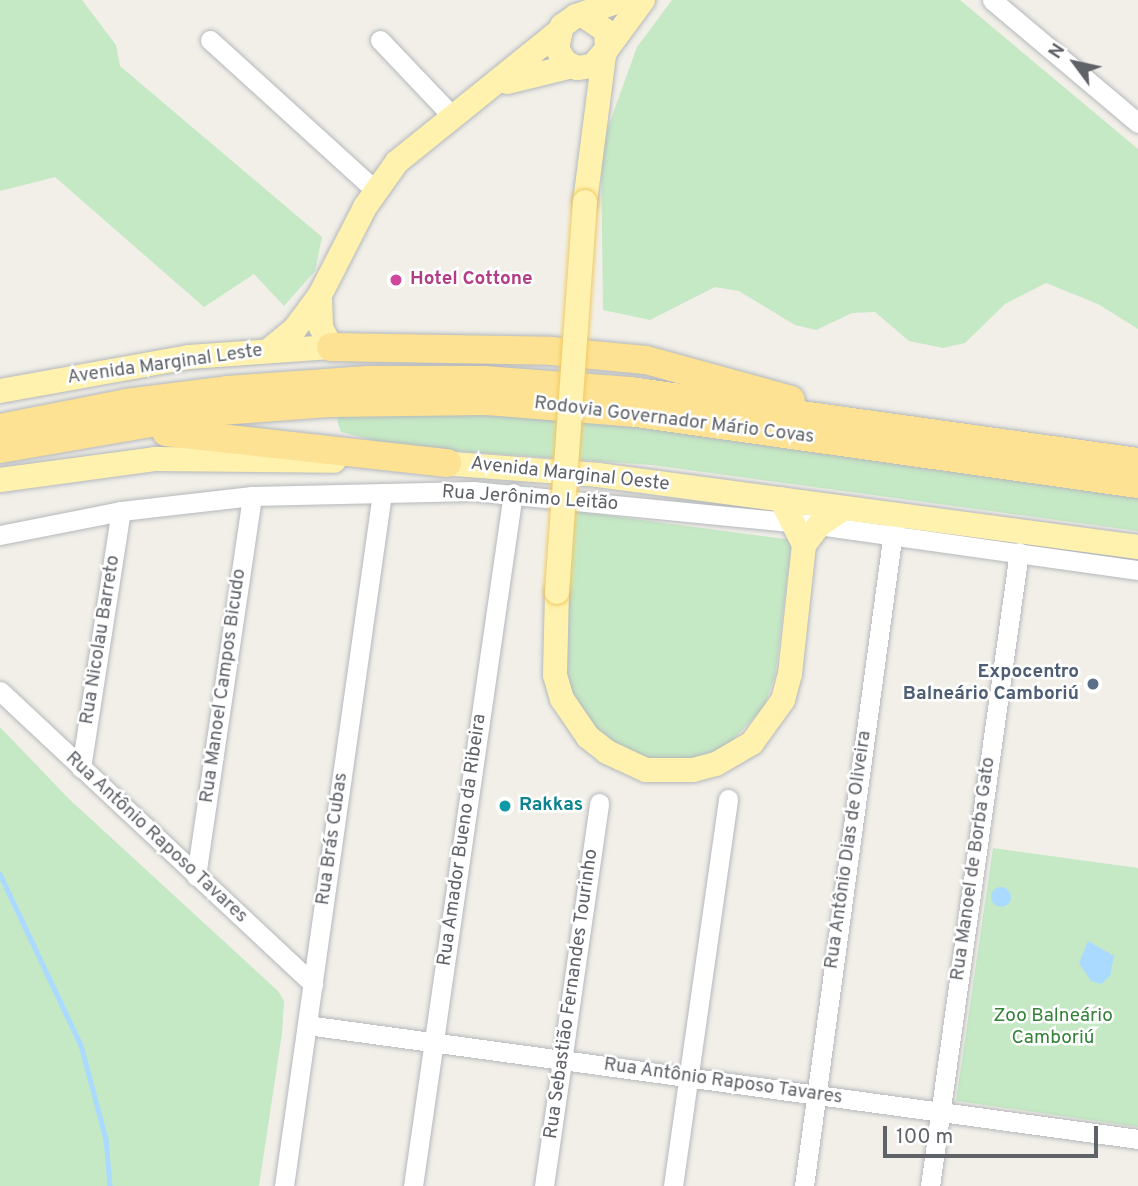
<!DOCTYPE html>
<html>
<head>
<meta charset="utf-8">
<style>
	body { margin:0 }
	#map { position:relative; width:1138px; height:1186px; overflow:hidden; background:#f1efe8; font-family:Overpass,sans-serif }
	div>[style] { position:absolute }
	.green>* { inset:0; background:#c5e8c5 }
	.water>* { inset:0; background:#aadaff }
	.round { border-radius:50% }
	.stream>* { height:4.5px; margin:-2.25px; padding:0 2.25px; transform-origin:2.25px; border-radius:2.25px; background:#aadaff }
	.roads { filter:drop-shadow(0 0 2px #b5b8bc) drop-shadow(0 0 2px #b5b8bc) }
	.minor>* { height:19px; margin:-9.5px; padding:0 9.5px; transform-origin:9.5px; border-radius:9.5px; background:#fff }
	.major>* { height:24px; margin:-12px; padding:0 12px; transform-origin:12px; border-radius:12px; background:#fff2af }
	.highway>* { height:28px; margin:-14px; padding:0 14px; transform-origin:14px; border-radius:14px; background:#fde293 }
	.bridges { filter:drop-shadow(0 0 2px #f2c960) drop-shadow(0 0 2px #f2c960) }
	.major-bridge>* { height:24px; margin:-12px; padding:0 12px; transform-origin:12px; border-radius:12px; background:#fff2af }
	.dots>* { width:19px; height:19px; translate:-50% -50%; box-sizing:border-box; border:4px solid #fff; border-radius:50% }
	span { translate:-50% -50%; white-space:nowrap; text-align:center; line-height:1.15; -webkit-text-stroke:5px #fff; paint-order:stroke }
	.hotel-label { font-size:19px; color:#b23c85; font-weight:700 }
	.left { translate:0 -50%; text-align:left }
	.street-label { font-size:19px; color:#5f6368 }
	.service-label { font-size:19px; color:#4e5e75; font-weight:700 }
	.right { translate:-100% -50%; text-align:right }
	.culture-label { font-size:19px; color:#0d838f; font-weight:700 }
	.park-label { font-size:19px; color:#348238 }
	.north { position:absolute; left:1040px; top:28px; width:70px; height:70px; -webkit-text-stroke:5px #fff; paint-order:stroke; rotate:303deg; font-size:19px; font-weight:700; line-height:28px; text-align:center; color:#5f6368 }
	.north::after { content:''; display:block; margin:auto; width:24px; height:32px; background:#5f6368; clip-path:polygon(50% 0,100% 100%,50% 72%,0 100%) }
	.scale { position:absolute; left:883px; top:1126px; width:215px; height:32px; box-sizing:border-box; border:4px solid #5f6368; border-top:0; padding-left:9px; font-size:21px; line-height:24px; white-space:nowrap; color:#5f6368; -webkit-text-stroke:5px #fff; paint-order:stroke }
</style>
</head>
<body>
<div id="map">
	<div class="green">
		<i style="clip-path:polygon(0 0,82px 0,116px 45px,120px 66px,322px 237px,315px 271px,284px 306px,254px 274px,204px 307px,55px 177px,0 191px)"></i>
		<i style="clip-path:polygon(672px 0,960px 0,1138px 149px,1138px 329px,1098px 304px,1046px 283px,1005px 304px,965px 343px,943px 348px,909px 341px,875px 312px,852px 313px,816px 330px,795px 325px,739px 291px,715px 287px,650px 320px,603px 310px,601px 147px,637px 47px)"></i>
		<i style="clip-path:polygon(356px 411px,576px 418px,1138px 498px,1138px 531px,652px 465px,399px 447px,341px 432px,337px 420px,342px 413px)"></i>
		<i style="clip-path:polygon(574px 511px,792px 540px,775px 676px,764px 707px,727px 746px,676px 766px,633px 755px,589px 726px,567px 684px,563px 656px)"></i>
		<i style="clip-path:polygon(0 727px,69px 799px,278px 991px,284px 1001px,282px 1033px,259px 1186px,0 1186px)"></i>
		<i style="clip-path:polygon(993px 848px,1138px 868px,1138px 1127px,956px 1101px)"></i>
	</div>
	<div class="water">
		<i class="round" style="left:991px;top:887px;width:20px;height:20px"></i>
		<i style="clip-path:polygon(1088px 941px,1114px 956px,1110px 976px,1101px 984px,1091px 981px,1079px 963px)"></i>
	</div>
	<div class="stream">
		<i style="left:0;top:874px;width:189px;rotate:64.7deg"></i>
		<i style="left:81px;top:1045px;width:97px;rotate:75.1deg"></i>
		<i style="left:106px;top:1139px;width:47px;rotate:85.1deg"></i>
	</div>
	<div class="roads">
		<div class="minor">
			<i style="left:992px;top:0;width:191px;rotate:40.1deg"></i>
			<i style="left:210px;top:40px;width:223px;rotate:42.3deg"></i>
			<i style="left:380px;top:40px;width:105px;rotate:46.5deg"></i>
			<i style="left:0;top:535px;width:123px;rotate:-11.2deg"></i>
			<i style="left:121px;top:511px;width:132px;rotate:-6.5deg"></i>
			<i style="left:252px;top:496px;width:221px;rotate:-1.3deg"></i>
			<i style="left:473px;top:491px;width:339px;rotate:5.6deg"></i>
			<i style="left:810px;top:524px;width:331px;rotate:8deg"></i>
			<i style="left:0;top:691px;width:429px;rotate:43.1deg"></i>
			<i style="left:81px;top:768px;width:260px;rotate:-81.2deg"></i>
			<i style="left:196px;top:876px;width:384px;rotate:-81.6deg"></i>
			<i style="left:307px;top:1025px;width:839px;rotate:7.81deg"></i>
			<i style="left:284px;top:1186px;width:700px;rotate:-81.95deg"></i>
			<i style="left:413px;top:1186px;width:700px;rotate:-81.79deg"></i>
			<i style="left:544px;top:1186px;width:387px;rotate:-81.8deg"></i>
			<i style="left:673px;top:1186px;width:391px;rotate:-81.9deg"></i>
			<i style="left:804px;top:1186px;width:667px;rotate:-82.25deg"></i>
			<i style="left:930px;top:1186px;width:640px;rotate:-82.01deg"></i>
		</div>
		<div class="major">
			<i style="left:584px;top:16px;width:27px;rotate:34deg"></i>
			<i style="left:606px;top:31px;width:18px;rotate:87deg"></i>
			<i style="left:607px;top:49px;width:23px;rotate:131deg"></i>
			<i style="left:592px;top:66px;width:15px;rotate:172deg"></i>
			<i style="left:577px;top:68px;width:13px;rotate:-153deg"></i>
			<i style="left:565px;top:62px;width:16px;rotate:-120deg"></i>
			<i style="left:557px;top:48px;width:23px;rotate:-77deg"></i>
			<i style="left:562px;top:26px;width:17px;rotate:-36deg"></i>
			<i style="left:576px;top:16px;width:49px;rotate:-19.2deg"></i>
			<i style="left:607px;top:49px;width:61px;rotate:-53.7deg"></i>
			<i style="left:507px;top:82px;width:67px;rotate:-13.8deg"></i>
			<i style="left:585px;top:202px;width:147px;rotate:-82.6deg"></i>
			<i style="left:269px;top:350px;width:32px;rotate:-39deg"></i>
			<i style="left:294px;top:330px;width:44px;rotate:-53.4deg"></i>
			<i style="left:320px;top:295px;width:99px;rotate:-62.9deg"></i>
			<i style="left:365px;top:207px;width:55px;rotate:-54.6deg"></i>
			<i style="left:397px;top:162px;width:206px;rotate:-38.9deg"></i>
			<i style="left:0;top:391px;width:192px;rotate:-10.2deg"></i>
			<i style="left:189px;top:357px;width:142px;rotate:-4deg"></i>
			<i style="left:331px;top:347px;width:22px;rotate:-117deg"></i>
			<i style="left:321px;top:327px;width:32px;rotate:-92deg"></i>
			<i style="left:427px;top:462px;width:171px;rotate:4.3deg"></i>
			<i style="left:598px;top:475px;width:545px;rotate:7.59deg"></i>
			<i style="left:0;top:480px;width:156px;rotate:-7.7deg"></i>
			<i style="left:155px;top:459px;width:179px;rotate:0.6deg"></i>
			<i style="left:781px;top:499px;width:51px;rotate:63.4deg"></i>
			<i style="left:557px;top:592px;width:83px;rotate:91.4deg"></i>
			<i style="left:555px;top:675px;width:25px;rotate:74deg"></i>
			<i style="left:562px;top:699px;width:46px;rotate:55.6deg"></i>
			<i style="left:588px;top:737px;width:24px;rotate:38deg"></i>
			<i style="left:607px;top:752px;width:43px;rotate:24.8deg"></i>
			<i style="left:646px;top:770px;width:47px"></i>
			<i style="left:693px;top:770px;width:24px;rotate:-15deg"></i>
			<i style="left:716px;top:764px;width:42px;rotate:-30.3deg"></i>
			<i style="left:752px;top:743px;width:53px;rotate:-54.2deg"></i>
			<i style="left:783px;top:700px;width:27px;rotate:-75deg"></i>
			<i style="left:790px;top:674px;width:130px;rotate:-83.8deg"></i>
			<i style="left:804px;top:545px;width:25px;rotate:-53deg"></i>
			<i style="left:819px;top:525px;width:30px;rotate:-34deg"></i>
		</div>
		<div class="highway">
			<i style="left:331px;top:347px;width:220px;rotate:1deg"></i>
			<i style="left:551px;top:351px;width:95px;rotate:5.4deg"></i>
			<i style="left:646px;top:360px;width:150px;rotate:15.4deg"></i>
			<i style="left:0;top:428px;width:128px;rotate:-11.2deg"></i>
			<i style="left:126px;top:403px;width:102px;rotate:-7.3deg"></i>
			<i style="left:227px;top:390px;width:141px;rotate:-4.1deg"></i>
			<i style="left:368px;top:380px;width:116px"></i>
			<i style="left:484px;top:380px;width:146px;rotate:4.3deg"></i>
			<i style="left:630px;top:391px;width:513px;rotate:7.96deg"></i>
			<i style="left:166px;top:432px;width:283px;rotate:6.3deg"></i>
			<i style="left:0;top:449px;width:224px;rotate:-9.8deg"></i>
			<i style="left:221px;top:411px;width:108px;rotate:-4.2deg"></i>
			<i style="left:329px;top:403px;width:157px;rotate:-0.7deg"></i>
			<i style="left:486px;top:401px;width:150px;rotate:4.6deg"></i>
			<i style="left:636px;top:413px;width:507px;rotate:8.05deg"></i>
		</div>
	</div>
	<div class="bridges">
		<div class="major-bridge">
			<i style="left:557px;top:592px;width:391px;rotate:-85.9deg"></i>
		</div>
	</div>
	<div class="dots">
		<i style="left:396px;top:280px;background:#d1479c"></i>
		<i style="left:1093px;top:684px;background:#5c6f8a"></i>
		<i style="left:505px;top:806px;background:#0f9aa8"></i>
	</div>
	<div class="hotel-label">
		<span class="left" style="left:410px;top:280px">Hotel Cottone</span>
	</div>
	<div class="street-label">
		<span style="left:165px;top:365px;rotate:-8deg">Avenida Marginal Leste</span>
		<span style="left:674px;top:421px;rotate:7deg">Rodovia Governador Mário Covas</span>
		<span style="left:570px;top:475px;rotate:6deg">Avenida Marginal Oeste</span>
		<span style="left:530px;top:499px;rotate:4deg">Rua Jerônimo Leitão</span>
		<span style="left:101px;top:640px;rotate:-81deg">Rua Nicolau Barreto</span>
		<span style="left:224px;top:686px;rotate:-82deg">Rua Manoel Campos Bicudo</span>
		<span style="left:156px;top:838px;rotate:43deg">Rua Antônio Raposo Tavares</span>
		<span style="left:333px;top:839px;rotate:-82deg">Rua Brás Cubas</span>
		<span style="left:463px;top:840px;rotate:-82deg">Rua Amador Bueno da Ribeira</span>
		<span style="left:849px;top:850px;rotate:-82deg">Rua Antônio Dias de Oliveira</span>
		<span style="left:974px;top:869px;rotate:-82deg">Rua Manoel de Borba Gato</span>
		<span style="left:572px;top:994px;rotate:-82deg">Rua Sebastião Fernandes Tourinho</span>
		<span style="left:723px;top:1082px;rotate:8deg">Rua Antônio Raposo Tavares</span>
	</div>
	<div class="service-label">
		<span class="right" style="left:1079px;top:684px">Expocentro<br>Balneário Camboriú</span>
	</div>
	<div class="culture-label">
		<span class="left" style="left:519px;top:806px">Rakkas</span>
	</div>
	<div class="park-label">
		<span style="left:1053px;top:1028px">Zoo Balneário<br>Camboriú</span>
	</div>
	<div class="north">N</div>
	<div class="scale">100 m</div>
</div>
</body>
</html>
